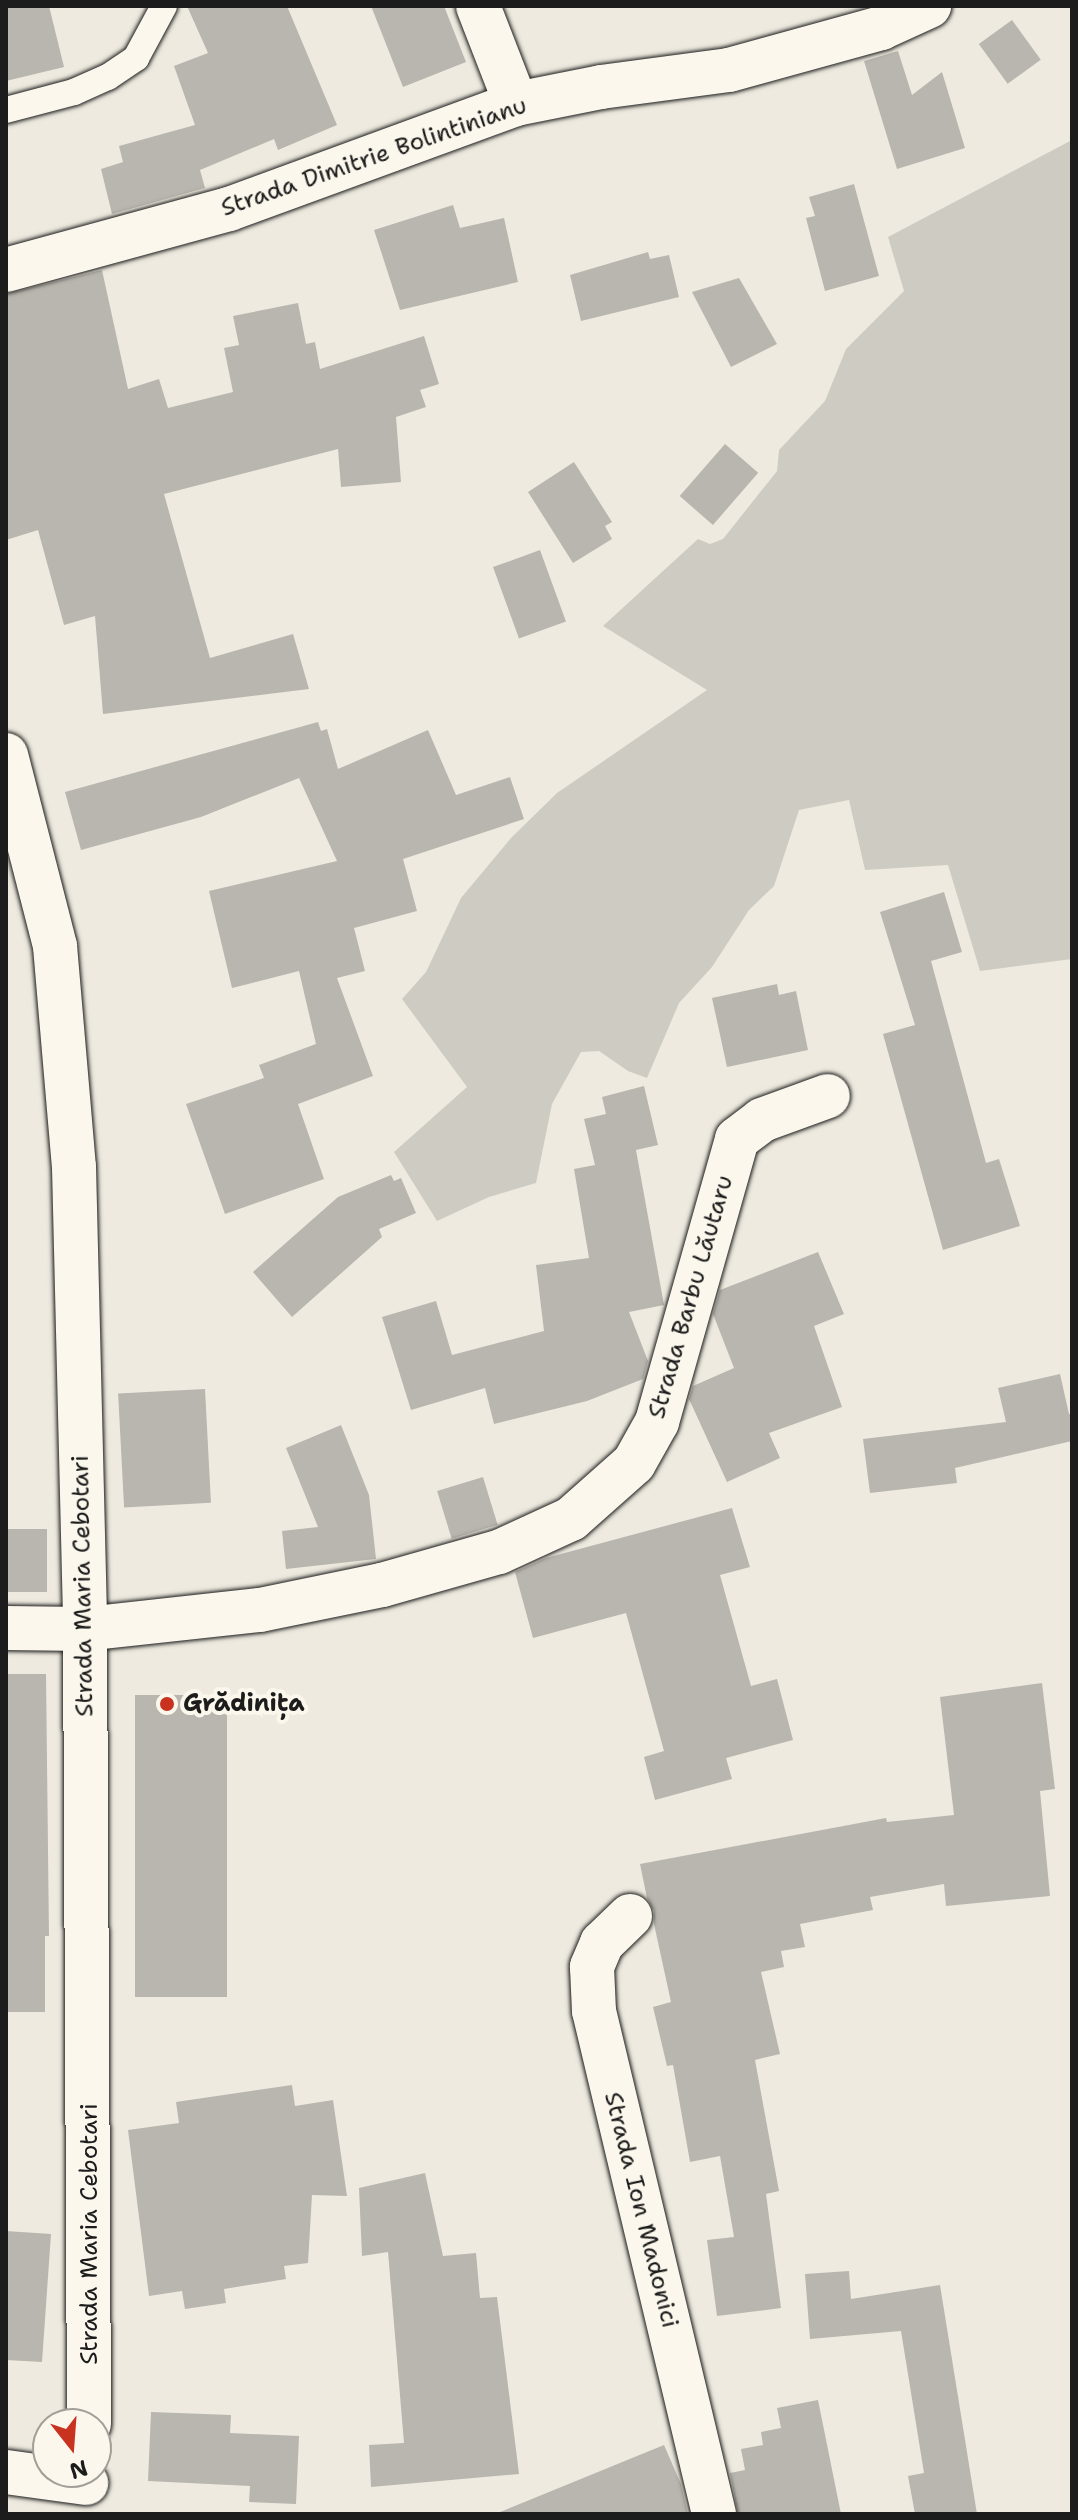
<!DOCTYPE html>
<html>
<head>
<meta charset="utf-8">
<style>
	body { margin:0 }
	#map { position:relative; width:1078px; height:2520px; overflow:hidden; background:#eeeadf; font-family:"Shantell Sans",sans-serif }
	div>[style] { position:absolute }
	.green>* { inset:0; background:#ceccc2 }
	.building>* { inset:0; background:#b9b6af; transform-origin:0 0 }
	.roads { filter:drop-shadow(0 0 2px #1c1c1c) drop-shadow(0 0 2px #1c1c1c) }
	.lane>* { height:26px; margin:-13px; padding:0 13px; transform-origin:13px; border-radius:13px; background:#fbf7ec }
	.street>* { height:44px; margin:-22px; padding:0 22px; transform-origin:22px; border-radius:22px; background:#fbf7ec }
	.dots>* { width:22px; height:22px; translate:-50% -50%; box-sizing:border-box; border:4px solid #fbf7ec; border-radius:50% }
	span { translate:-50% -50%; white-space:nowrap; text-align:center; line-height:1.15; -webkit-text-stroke:8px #fbf7ec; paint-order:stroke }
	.street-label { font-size:24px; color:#1c1c1c }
	.poi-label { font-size:24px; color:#1c1c1c; font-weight:700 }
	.left { translate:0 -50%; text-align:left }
	.frame { position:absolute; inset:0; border:8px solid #1c1c1c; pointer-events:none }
	.north { position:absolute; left:32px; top:2408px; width:80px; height:80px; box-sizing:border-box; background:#fbf7ec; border:2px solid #a29f99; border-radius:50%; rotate:163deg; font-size:22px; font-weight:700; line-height:32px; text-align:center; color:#1c1c1c }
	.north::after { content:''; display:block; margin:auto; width:28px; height:36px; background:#c8321e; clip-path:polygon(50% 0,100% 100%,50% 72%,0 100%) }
</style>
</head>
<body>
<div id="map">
	<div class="green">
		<i style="clip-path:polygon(1072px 140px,1072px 959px,980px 971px,948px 865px,865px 870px,849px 800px,799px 810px,774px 886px,749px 910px,712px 967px,679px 1003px,647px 1078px,628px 1071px,599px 1051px,581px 1052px,552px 1104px,536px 1183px,489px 1197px,437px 1221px,394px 1152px,467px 1087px,402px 999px,426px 972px,461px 898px,511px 838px,557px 793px,707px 690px,603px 626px,698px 539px,710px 544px,723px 539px,777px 471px,779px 450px,825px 401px,846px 349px,904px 291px,888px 237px)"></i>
	</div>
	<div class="building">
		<i style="clip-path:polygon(6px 6px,49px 6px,64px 67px,6px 81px)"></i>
		<i style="clip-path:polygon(187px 6px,287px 6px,337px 125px,278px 150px,274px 139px,200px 170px,205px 188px,112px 214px,101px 169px,123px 162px,119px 146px,195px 125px,174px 66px,208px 53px)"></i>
		<i style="clip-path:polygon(371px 6px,444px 6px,466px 62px,403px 87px)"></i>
		<i style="left:1012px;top:20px;width:49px;height:41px;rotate:54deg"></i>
		<i style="clip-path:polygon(898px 51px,912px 95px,942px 72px,965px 148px,897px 169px,864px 61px)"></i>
		<i style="clip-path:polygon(854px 184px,879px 276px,825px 291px,806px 218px,815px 216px,809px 197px)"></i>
		<i style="clip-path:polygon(453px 205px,460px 228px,504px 218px,518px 282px,400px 310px,374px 230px)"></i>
		<i style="clip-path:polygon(648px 252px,650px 259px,669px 255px,679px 297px,581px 321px,570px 275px)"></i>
		<i style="clip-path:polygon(102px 270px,128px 389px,159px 379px,168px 408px,233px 392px,224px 348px,239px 345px,233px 316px,298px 303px,306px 344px,315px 342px,320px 369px,424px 336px,439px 384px,420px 390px,426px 407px,396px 417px,401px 482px,341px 487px,338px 449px,164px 494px,210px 658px,293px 634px,309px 689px,103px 714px,95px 616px,64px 625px,38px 530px,6px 540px,6px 294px)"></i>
		<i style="clip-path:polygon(739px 278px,777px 344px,731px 367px,692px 292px)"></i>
		<i style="left:725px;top:444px;width:44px;height:69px;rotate:41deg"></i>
		<i style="clip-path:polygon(574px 462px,612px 522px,605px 526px,612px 539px,573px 563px,528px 492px)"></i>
		<i style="left:540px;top:550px;width:76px;height:50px;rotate:70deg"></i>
		<i style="clip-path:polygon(318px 722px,321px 731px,327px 729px,338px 769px,428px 730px,456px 795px,510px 777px,524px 819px,403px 859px,417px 911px,354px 928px,365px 971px,337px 978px,373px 1076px,298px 1104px,324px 1179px,225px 1214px,186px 1104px,264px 1078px,259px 1065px,316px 1044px,299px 971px,232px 988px,209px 891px,337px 861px,299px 778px,201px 817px,81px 850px,65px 792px)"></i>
		<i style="clip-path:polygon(944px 892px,962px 952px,931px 961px,986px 1163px,999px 1159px,1020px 1226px,943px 1250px,883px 1034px,915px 1025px,880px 912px)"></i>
		<i style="clip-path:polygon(777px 984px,779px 995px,796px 991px,808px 1050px,727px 1067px,712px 998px)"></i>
		<i style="clip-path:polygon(644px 1086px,658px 1145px,636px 1150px,664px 1305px,629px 1312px,648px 1361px,643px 1379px,587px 1401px,494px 1424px,485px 1388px,411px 1410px,382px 1317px,436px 1301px,452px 1355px,544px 1331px,536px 1265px,589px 1258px,574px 1169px,595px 1165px,584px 1119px,606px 1114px,602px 1097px)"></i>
		<i style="clip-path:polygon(391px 1175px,394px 1181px,401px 1178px,416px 1213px,379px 1229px,382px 1237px,292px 1317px,253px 1272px,338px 1197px)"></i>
		<i style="clip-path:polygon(818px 1252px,844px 1314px,814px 1326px,842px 1407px,769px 1433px,780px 1458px,727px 1482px,689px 1399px,693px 1386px,734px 1368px,713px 1314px,720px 1290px)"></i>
		<i style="clip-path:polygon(1060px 1374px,1069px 1414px,1072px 1414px,1072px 1441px,955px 1468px,957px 1483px,870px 1493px,863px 1439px,1006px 1422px,998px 1388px)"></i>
		<i style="left:205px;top:1389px;width:114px;height:87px;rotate:87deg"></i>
		<i style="clip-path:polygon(341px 1425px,369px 1495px,376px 1559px,286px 1569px,282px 1531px,318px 1527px,286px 1448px)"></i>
		<i style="left:483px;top:1477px;width:50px;height:48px;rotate:73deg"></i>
		<i style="clip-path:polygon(732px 1508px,750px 1567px,720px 1575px,751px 1686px,777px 1679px,793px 1740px,726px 1758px,732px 1779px,655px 1800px,644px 1757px,664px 1751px,626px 1613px,533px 1638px,515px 1572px,546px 1558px)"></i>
		<i style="left:6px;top:1529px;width:41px;height:63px"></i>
		<i style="clip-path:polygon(6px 1674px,46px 1674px,49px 1936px,45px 1936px,45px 2012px,6px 2012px)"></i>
		<i style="clip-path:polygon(1042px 1683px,1055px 1789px,1040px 1791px,1050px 1896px,946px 1906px,944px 1884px,870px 1897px,873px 1910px,800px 1924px,805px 1947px,781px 1951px,784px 1967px,761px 1972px,780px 2054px,755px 2060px,779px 2191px,766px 2194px,781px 2308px,717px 2316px,707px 2240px,734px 2237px,720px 2156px,690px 2162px,673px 2065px,667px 2066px,653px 2007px,671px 2002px,654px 1924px,654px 1911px,647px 1898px,640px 1864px,886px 1818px,887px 1822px,954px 1815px,940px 1697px)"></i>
		<i style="left:227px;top:1695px;width:302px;height:92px;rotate:90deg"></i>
		<i style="clip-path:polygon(292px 2085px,295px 2106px,333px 2100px,347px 2196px,312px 2195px,308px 2263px,284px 2266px,286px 2279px,224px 2289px,226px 2303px,185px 2309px,182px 2291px,149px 2296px,128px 2130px,179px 2123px,176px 2102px)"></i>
		<i style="clip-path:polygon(425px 2173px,443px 2256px,476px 2253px,480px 2298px,497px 2297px,519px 2474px,371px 2487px,369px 2445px,404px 2443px,388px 2252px,362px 2256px,359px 2188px)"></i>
		<i style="clip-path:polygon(6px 2231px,51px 2234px,42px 2362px,6px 2360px)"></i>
		<i style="clip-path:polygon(849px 2271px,851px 2299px,940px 2285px,977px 2514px,915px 2514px,908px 2476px,924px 2473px,901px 2331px,810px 2339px,805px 2274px)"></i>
		<i style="clip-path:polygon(818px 2400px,841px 2514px,738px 2514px,730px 2473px,745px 2470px,741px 2449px,763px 2445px,761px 2432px,781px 2428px,777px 2408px)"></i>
		<i style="clip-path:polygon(151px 2412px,231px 2415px,230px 2433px,299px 2436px,296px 2504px,249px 2502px,250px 2486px,148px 2481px)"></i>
		<i style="clip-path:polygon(664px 2445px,681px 2484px,688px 2514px,495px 2514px)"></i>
	</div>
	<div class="roads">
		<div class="lane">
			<i style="left:6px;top:110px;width:70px;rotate:-14.8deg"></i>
			<i style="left:74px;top:92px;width:37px;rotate:-24deg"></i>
			<i style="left:108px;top:77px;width:34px;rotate:-34deg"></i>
			<i style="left:136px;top:58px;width:59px;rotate:-61.7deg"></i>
		</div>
		<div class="street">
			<i style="left:478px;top:6px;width:105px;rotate:68.8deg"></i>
			<i style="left:6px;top:270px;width:231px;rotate:-15.3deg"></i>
			<i style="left:229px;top:209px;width:306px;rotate:-20.1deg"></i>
			<i style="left:516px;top:104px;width:87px;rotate:-11.3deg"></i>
			<i style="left:601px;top:87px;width:129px;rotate:-7.6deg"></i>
			<i style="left:729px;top:70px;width:158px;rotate:-15.4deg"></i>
			<i style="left:881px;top:28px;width:53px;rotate:-24.6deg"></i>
			<i style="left:6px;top:755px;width:197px;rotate:75.6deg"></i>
			<i style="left:55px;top:946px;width:222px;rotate:85.1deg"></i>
			<i style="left:74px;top:1167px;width:462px;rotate:88.6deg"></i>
			<i style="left:85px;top:1629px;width:795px;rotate:89.71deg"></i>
			<i style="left:6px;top:1628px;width:79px;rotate:0.7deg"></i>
			<i style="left:85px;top:1629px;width:176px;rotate:-6.2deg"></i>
			<i style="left:260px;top:1610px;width:125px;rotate:-11.6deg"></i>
			<i style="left:382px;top:1585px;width:122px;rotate:-15.8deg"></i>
			<i style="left:499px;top:1552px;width:79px;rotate:-24.6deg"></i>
			<i style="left:571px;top:1519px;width:84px;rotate:-41.6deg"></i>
			<i style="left:634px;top:1463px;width:47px;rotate:-60.7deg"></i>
			<i style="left:657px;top:1422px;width:294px;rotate:-74.2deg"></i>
			<i style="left:737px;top:1139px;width:31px;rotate:-37deg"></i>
			<i style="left:762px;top:1120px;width:70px;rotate:-20deg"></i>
			<i style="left:630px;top:1916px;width:39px;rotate:136deg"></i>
			<i style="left:602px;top:1943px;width:26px;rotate:113deg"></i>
			<i style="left:592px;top:1967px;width:44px;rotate:87.4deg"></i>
			<i style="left:594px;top:2011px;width:517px;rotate:76.58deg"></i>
			<i style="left:6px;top:2472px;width:81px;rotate:7.8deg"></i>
		</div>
	</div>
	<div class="dots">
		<i style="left:167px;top:1704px;background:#c8321e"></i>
	</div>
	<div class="street-label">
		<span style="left:374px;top:157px;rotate:-19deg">Strada Dimitrie Bolintinianu</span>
		<span style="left:691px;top:1297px;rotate:-74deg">Strada Barbu Lăutaru</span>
		<span style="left:83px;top:1586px;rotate:-91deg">Strada Maria Cebotari</span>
		<span style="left:641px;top:2210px;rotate:76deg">Strada Ion Madonici</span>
		<span style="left:90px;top:2234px;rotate:-90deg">Strada Maria Cebotari</span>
	</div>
	<div class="poi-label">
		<span class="left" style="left:183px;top:1704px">Grădinița</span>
	</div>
	<div class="frame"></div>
	<div class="north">N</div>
</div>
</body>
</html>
